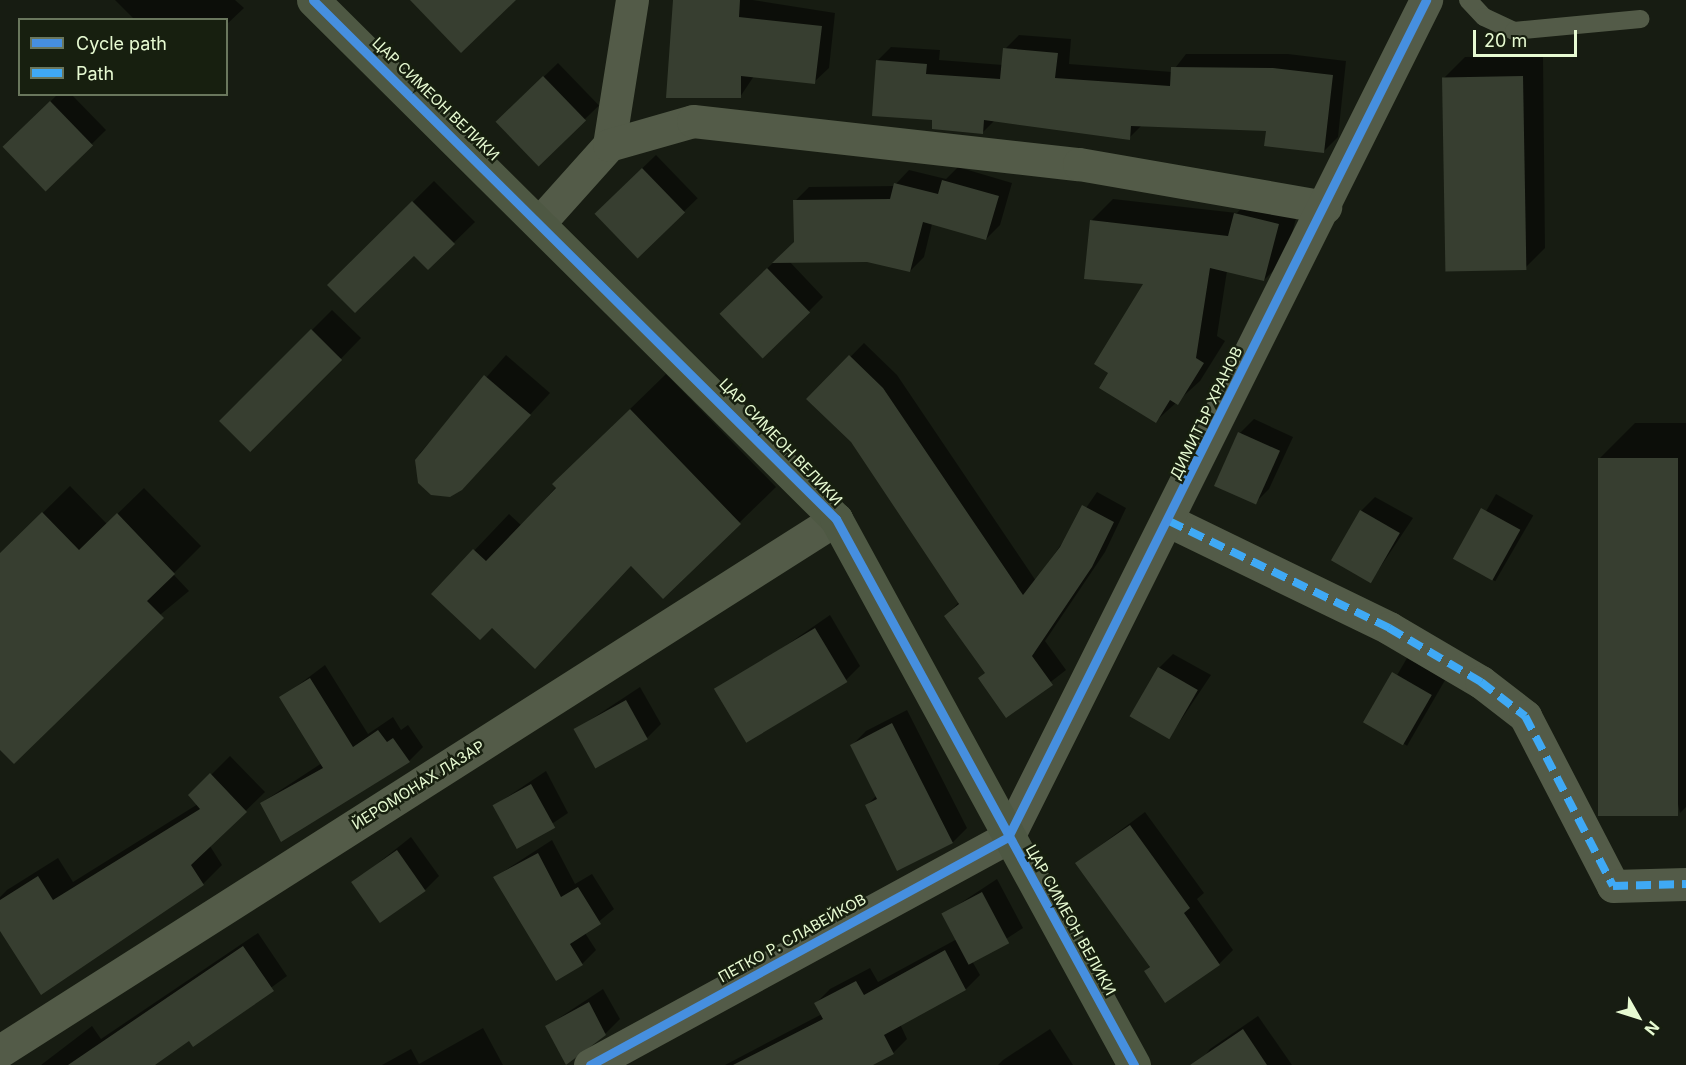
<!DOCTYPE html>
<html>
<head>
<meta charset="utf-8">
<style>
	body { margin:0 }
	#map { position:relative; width:1686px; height:1065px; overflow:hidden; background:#171c12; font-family:Inter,sans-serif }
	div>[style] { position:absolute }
	.shadow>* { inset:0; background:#0007; transform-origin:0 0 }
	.building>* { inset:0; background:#373e30; transform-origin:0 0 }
	.lane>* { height:18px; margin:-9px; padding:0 9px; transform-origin:9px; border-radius:9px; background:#535b48 }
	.street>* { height:33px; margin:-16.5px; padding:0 16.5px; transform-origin:16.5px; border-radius:16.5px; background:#535b48 }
	.secondary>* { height:33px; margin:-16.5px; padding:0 16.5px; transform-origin:16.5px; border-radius:16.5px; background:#4e5843 }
	.quiet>* { height:8px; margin-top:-4px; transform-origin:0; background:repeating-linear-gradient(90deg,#3fa9f5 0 15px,transparent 0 23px) }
	.cycleway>* { height:9px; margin:-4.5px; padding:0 4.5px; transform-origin:4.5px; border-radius:4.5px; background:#468fdf }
	span { translate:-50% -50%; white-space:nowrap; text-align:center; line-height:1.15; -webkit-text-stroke:5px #171f0f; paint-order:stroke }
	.street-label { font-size:15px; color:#e7fad2 }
	.legend { position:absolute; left:18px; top:18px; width:210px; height:78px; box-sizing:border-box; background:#171f0f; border:2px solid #6a775d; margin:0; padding:8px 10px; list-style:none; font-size:18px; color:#e7fad2 }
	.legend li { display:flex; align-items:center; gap:12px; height:30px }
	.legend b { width:30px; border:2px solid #6a775d }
	.north { position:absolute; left:1608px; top:987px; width:60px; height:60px; -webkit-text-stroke:4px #171f0f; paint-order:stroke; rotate:129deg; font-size:16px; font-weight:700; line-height:24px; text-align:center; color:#e7fad2 }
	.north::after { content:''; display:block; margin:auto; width:21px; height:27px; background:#e7fad2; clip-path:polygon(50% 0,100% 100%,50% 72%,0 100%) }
	.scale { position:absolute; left:1473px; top:30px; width:104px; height:27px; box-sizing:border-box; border:3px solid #e7fad2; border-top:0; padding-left:8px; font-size:18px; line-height:21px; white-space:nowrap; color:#e7fad2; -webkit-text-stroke:4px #171f0f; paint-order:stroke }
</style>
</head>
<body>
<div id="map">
	<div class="shadow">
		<i style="clip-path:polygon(115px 0,235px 0,244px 8px,226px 25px,226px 20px,135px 20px)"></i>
		<i style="clip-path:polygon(673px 0,753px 0,835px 13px,829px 68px,814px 82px,754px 76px,740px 97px)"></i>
		<i style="clip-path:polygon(1019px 35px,1071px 39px,1069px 64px,1172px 72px,1186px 54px,1288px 54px,1346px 61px,1338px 137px,1323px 152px,1267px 130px,1142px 125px,1129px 138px,995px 120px,982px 133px,934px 119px,877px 61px,891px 47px,940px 50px,939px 60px,1003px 65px,1005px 49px)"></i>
		<i style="clip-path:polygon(1543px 56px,1545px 248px,1525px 268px,1444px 78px,1465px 57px)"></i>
		<i style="left:558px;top:63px;width:59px;height:85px;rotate:46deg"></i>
		<i style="clip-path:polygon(58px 94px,71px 94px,106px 130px,45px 190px,4px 147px)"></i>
		<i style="left:656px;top:155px;width:60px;height:84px;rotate:46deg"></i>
		<i style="clip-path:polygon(958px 167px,1012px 183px,1000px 225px,986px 239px,932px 224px,924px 257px,910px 271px,868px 260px,789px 261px,823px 297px,809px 311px,735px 299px,795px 242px,795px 201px,809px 187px,894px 186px,909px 170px,946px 179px)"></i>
		<i style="clip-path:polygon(434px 181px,475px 222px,428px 268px,414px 254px,329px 285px)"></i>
		<i style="clip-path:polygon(1257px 192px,1300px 202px,1286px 258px,1264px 280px,1227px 271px,1217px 336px,1225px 341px,1200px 381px,1156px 421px,1110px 373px,1146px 283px,1091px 221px,1113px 199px,1237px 213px)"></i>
		<i style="clip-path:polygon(332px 310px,361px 338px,272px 430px,312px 330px)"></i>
		<i style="clip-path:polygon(864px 343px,897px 375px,1036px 581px,1097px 492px,1126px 508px,1105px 552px,1045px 641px,1066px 670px,1007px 716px,986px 672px,946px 616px,959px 602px,853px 441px,809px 399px)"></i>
		<i style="clip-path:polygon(506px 355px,550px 393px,479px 470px,419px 482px,420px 453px)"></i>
		<i style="clip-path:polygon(666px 374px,776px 487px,663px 597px,632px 565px,570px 631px,492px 626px,433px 594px,509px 514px,522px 526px,589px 449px)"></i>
		<i style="clip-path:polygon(1254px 419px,1293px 437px,1269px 489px,1255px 503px,1240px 433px)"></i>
		<i style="clip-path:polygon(1635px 423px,1686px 423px,1686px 807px,1680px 813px,1599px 459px)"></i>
		<i style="clip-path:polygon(70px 486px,107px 524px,144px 488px,201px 546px,173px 574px,189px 591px,0 747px,0 555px)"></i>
		<i style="left:1496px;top:494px;width:43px;height:76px;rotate:30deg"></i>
		<i style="clip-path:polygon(1375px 497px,1413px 518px,1371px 581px,1361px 511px)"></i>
		<i style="clip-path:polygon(830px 615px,860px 666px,846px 680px,718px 693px)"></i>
		<i style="clip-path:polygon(1173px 654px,1211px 675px,1169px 738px,1159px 668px)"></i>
		<i style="left:1407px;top:658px;width:44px;height:76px;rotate:30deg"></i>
		<i style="clip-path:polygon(325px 665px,368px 734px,393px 717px,401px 730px,408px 725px,423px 747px,409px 761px,261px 803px,322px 763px,281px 698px)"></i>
		<i style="clip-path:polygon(640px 687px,661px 724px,647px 738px,575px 730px)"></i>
		<i style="clip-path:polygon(907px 710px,967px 828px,953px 842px,898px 869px,867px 805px,877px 795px,852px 745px,866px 731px)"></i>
		<i style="clip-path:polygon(230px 756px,265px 792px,210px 846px,222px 865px,203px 884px,0 928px,0 897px,7px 890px,58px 858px,73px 882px,198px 804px,190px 796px)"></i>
		<i style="clip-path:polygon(546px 771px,568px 813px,516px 848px,494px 806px)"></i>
		<i style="clip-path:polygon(1145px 812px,1204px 893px,1197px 899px,1233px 950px,1219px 964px,1145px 971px,1151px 965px,1077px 863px)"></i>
		<i style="clip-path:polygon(411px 837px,439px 876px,425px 890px,353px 883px)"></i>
		<i style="clip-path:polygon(552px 840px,575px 884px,592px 874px,614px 909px,585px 933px,596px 950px,582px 964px,495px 877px)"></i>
		<i style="clip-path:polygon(997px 879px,1023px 928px,972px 961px,980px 975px,966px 989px,900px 1024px,907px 1039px,893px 1053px,870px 1065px,725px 1065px,822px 1014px,816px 1003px,830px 989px,870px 968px,878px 982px,957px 939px,944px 914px)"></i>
		<i style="clip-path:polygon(258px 933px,287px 976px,193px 1045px,189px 1039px,153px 1065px,41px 1065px,92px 1026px,101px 1039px)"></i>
		<i style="clip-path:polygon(603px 989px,620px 1019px,606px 1033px,582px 1046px,547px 1026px)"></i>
		<i style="clip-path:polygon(1258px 1016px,1292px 1065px,1198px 1065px,1210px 1049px)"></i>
		<i style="clip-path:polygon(483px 1028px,503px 1065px,382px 1065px,411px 1049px,419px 1064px)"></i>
		<i style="clip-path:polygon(1050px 1029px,1073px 1065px,998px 1065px,1003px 1060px)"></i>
	</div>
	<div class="building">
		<i style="clip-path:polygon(410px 0,516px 0,461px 53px)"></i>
		<i style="clip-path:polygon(673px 0,740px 0,739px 17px,822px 26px,815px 84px,741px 76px,741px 98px,666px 98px)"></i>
		<i style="clip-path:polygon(1003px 48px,1058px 53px,1055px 78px,1170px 86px,1171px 67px,1273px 68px,1333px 75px,1324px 153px,1264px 146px,1266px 131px,1131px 126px,1130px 140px,984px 120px,983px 134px,932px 129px,932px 120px,872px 116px,876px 60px,927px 64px,926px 74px,1000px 79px)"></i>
		<i style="left:543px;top:76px;width:62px;height:66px;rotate:46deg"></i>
		<i style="left:1523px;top:76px;width:194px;height:81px;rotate:89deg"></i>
		<i style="left:50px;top:101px;width:62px;height:66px;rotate:46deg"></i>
		<i style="left:642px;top:168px;width:62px;height:66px;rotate:46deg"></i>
		<i style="clip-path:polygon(942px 180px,999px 196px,986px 240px,923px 222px,910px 272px,867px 262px,772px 263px,794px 242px,793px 200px,890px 199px,894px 183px,938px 194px)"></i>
		<i style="clip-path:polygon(412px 201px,455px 244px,428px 270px,414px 256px,355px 313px,327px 285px)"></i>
		<i style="clip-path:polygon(1234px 213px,1279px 224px,1264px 281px,1210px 268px,1196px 358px,1204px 363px,1178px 405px,1170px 400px,1156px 423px,1099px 388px,1108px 373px,1094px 364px,1143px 284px,1084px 279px,1090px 220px,1228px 236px)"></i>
		<i style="left:767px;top:268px;width:62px;height:66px;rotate:46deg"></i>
		<i style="left:311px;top:329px;width:44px;height:130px;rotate:45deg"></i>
		<i style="clip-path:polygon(849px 355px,883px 388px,1023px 595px,1060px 547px,1082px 505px,1114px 522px,1092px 567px,1032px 656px,1053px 685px,1006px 718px,978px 678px,985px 673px,944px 616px,959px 604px,851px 442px,806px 399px)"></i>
		<i style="clip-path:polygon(484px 375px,531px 415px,462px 490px,450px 497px,431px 495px,418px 483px,415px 460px)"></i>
		<i style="clip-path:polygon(630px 409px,741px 524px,663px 599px,631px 566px,535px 669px,492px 628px,480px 640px,431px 594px,473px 549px,486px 561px,556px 488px,552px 484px)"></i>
		<i style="left:1238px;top:432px;width:46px;height:59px;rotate:24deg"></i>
		<i style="left:1598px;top:458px;width:80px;height:358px"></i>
		<i style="left:1481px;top:508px;width:45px;height:58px;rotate:29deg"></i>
		<i style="left:1360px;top:510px;width:46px;height:58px;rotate:30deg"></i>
		<i style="clip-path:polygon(42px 512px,79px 550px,117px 513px,175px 574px,147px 601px,164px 618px,14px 764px,0 750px,0 553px)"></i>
		<i style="left:815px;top:628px;width:63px;height:118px;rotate:59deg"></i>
		<i style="left:1158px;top:667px;width:46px;height:57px;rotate:30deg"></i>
		<i style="left:1392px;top:672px;width:46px;height:58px;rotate:30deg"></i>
		<i style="clip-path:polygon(310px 678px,353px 747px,378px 730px,387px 742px,393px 738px,410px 762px,281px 842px,260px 803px,323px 768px,279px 697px)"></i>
		<i style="left:626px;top:700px;width:45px;height:60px;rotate:61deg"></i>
		<i style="clip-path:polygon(892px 723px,953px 843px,897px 871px,865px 805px,877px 799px,850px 745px)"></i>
		<i style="clip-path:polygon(210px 773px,247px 812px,191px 865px,204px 885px,41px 995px,0 931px,0 900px,38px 876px,53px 900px,200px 809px,188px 795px)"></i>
		<i style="left:531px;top:784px;width:50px;height:44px;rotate:61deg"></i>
		<i style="clip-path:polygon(1130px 825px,1190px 908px,1184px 913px,1220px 965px,1165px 1003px,1144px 971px,1150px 967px,1075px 863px)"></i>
		<i style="left:397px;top:850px;width:50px;height:56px;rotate:55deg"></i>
		<i style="clip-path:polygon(538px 853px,561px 897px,578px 887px,601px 924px,570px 944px,583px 965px,556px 981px,493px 877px)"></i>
		<i style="left:982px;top:892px;width:58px;height:46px;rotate:62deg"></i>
		<i style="clip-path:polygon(243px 946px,274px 991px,193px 1047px,189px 1041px,155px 1065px,68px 1065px)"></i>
		<i style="clip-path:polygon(945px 950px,966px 990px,884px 1035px,894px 1054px,873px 1065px,733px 1065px,823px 1019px,814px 1003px,856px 981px,864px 995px)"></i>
		<i style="clip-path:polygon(589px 1002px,606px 1035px,566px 1065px,545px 1026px)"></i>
		<i style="clip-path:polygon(1243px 1029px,1267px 1065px,1190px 1065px)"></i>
	</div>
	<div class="lane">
		<i style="left:1468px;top:0;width:23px;rotate:47deg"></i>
		<i style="left:1484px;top:17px;width:33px;rotate:25deg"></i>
		<i style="left:1514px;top:31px;width:127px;rotate:-5.4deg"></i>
	</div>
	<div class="street">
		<i style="left:609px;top:145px;width:147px;rotate:-81deg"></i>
		<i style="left:540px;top:222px;width:103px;rotate:-48.1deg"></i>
		<i style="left:609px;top:145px;width:87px;rotate:-15.9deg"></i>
		<i style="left:693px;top:121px;width:388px;rotate:6.4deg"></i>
		<i style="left:1079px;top:164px;width:250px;rotate:9.9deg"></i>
		<i style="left:1169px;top:521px;width:245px;rotate:25.9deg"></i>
		<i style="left:1389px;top:628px;width:107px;rotate:30.4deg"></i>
		<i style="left:1481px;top:682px;width:56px;rotate:37.7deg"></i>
		<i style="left:1525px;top:716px;width:191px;rotate:62.6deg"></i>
		<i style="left:1613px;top:886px;width:73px;rotate:-1.6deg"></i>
		<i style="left:0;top:1051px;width:991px;rotate:-32.47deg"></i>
		<i style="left:590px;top:1065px;width:476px;rotate:-28.6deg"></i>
		<i style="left:1008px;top:837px;width:936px;rotate:-63.46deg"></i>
	</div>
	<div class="secondary">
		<i style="left:313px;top:0;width:737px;rotate:44.78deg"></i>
		<i style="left:836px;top:519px;width:622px;rotate:61.37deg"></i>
	</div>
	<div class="quiet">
		<i style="left:1169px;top:521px;width:245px;rotate:25.9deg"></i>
		<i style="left:1389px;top:628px;width:107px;rotate:30.4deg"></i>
		<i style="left:1481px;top:682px;width:56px;rotate:37.7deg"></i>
		<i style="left:1525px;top:716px;width:191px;rotate:62.6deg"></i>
		<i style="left:1613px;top:886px;width:73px;rotate:-1.6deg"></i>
	</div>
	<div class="cycleway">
		<i style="left:313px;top:0;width:737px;rotate:44.78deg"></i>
		<i style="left:836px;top:519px;width:622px;rotate:61.37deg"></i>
		<i style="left:590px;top:1065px;width:476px;rotate:-28.6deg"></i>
		<i style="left:1008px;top:837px;width:936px;rotate:-63.46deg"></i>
	</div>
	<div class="street-label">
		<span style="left:436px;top:99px;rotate:44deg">ЦАР СИМЕОН ВЕЛИКИ</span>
		<span style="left:1206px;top:413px;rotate:-64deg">ДИМИТЪР ХРАНОВ</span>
		<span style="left:781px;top:442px;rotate:46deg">ЦАР СИМЕОН ВЕЛИКИ</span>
		<span style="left:418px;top:785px;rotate:-32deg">ЙЕРОМОНАХ ЛАЗАР</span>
		<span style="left:1071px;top:920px;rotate:61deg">ЦАР СИМЕОН ВЕЛИКИ</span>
		<span style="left:792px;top:938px;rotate:-29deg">ПЕТКО Р. СЛАВЕЙКОВ</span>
	</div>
	<ul class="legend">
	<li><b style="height:8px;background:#468fdf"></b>Cycle path</li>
	<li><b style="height:8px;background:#3fa9f5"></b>Path</li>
	</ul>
	<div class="north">N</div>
	<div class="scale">20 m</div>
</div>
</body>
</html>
